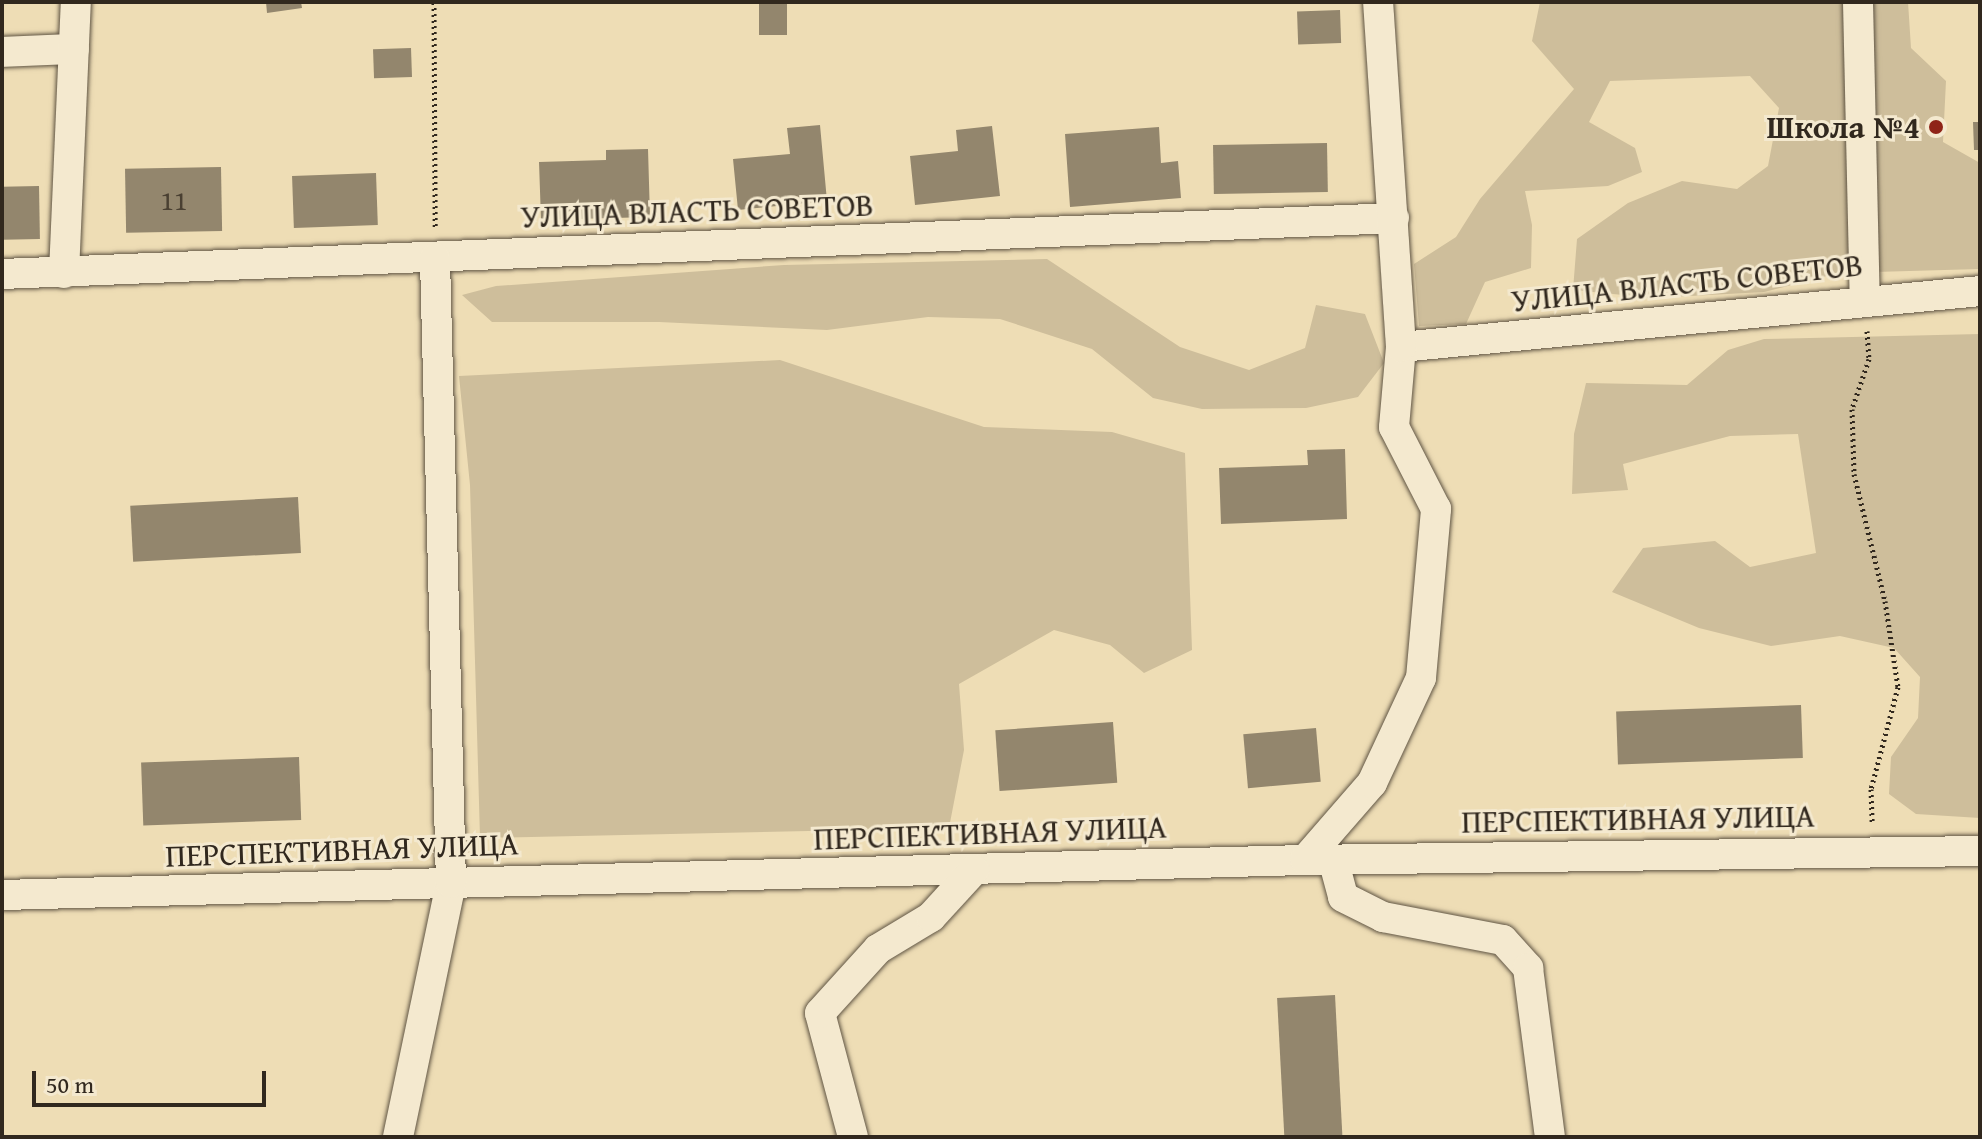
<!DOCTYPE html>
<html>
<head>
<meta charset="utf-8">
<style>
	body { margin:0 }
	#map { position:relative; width:1982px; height:1139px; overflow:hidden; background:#eeddb5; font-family:"Gentium Book Plus",serif }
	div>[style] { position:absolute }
	.green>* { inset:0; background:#cebe9b }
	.building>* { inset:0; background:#93866d; transform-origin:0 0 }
	.path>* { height:5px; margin-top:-2.5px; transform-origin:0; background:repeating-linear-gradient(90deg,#31281e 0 2px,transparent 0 6px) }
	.roads { filter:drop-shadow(0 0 2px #605544) drop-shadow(0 0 2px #605544) }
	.minor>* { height:30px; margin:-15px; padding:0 15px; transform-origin:15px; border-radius:15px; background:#f4e9cf }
	.dots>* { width:22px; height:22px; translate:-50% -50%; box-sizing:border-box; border:4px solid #f4e9cf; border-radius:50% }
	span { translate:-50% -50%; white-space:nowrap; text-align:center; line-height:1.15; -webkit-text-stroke:6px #f4e9cf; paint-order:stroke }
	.number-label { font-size:28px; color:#4a4032 }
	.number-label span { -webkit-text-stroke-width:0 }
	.poi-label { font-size:32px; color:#31281e; font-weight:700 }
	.right { translate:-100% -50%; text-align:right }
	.street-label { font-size:32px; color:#31281e }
	.frame { position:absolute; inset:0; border:4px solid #31281e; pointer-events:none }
	.scale { position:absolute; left:32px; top:1071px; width:234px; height:36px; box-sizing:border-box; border:4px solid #31281e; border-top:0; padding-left:10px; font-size:24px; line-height:28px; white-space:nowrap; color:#31281e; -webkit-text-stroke:6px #f4e9cf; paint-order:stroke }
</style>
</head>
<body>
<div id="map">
	<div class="green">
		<i style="clip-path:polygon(1540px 2px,1908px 2px,1911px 48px,1946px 81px,1943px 142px,1980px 163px,1980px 269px,1839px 273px,1764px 292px,1653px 298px,1573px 290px,1577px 239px,1628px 203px,1682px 181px,1737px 189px,1768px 166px,1779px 108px,1750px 76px,1610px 81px,1589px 122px,1635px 148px,1642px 172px,1608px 186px,1525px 191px,1532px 225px,1531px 268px,1485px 282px,1466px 324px,1419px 326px,1414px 264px,1456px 237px,1480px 199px,1574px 89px,1532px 41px)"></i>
		<i style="clip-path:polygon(1047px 259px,1180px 347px,1249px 370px,1305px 348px,1316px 305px,1365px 314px,1384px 363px,1358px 397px,1306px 408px,1202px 409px,1153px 398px,1092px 349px,1000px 319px,928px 317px,827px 330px,659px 322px,492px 322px,462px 295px,496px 286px,784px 265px)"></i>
		<i style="clip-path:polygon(1980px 334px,1980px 818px,1916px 814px,1889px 794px,1891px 757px,1918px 718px,1920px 677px,1894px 648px,1840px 636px,1771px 646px,1699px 628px,1612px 592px,1643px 548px,1715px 541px,1750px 567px,1816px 553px,1798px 434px,1730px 436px,1623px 464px,1628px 490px,1572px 494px,1574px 434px,1586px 383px,1687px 385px,1728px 350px,1764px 339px)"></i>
		<i style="clip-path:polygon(780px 360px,984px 427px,1112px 432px,1185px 453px,1192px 650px,1144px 673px,1110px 645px,1054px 630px,959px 684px,964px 750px,949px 828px,480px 838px,470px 485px,459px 376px)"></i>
	</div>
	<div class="building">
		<i style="clip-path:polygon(266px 2px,301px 2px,302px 8px,267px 13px)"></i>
		<i style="left:759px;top:2px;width:28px;height:33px"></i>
		<i style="left:1340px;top:10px;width:33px;height:43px;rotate:88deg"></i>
		<i style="left:411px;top:48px;width:29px;height:38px;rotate:88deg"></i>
		<i style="clip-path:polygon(1973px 122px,1980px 122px,1980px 150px,1974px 150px)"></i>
		<i style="clip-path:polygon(820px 125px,827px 201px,738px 210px,733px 159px,790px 154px,787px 128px)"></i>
		<i style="clip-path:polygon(992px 126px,1000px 196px,915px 205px,910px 156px,958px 151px,956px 130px)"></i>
		<i style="clip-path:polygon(1159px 127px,1161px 163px,1178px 161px,1181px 198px,1070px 207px,1065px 134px)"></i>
		<i style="left:1327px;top:143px;width:49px;height:114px;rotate:89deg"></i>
		<i style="clip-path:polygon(648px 149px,650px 217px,541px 220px,539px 162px,606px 160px,606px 150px)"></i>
		<i style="left:221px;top:167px;width:64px;height:96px;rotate:89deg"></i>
		<i style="left:376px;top:173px;width:52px;height:84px;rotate:88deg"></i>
		<i style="left:39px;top:186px;width:53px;height:37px;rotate:89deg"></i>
		<i style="clip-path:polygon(1345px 449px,1347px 519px,1221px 524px,1219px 468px,1308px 465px,1307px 450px)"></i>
		<i style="left:298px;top:497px;width:56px;height:168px;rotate:87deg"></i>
		<i style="left:1801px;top:705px;width:53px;height:185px;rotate:88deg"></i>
		<i style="left:1113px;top:722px;width:61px;height:118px;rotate:86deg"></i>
		<i style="left:1316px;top:728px;width:54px;height:73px;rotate:85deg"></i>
		<i style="left:299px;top:757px;width:63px;height:158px;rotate:88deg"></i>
		<i style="left:1335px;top:995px;width:142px;height:58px;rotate:87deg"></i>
	</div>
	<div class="path">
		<i style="left:434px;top:2px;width:227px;rotate:89.7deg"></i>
		<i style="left:1867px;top:331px;width:28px;rotate:86deg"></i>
		<i style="left:1869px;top:359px;width:53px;rotate:108.8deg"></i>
		<i style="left:1852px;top:409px;width:65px;rotate:88.2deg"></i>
		<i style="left:1854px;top:474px;width:131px;rotate:76.3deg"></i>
		<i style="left:1885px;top:601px;width:87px;rotate:81.4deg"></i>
		<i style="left:1898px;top:687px;width:106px;rotate:104.8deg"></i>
		<i style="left:1871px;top:789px;width:33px;rotate:88deg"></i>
	</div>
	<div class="roads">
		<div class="minor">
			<i style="left:1858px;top:2px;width:300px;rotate:88.7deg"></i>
			<i style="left:2px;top:52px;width:72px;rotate:-2.4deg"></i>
			<i style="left:64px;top:273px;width:271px;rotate:-87.5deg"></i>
			<i style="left:2px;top:274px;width:1393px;rotate:-2.3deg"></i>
			<i style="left:1401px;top:347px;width:582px;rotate:-5.52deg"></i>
			<i style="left:1333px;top:859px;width:39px;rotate:75deg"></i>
			<i style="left:1343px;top:897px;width:45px;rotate:26.6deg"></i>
			<i style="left:1383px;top:917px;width:122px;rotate:10.9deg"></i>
			<i style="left:1503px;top:940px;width:38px;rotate:48deg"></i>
			<i style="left:1528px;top:968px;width:170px;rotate:82.6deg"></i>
			<i style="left:1305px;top:860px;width:102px;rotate:-49deg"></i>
			<i style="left:1372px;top:783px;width:116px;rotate:-65deg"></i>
			<i style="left:1421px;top:678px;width:170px;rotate:-84.9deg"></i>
			<i style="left:1436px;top:509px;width:92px;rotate:-117.1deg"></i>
			<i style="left:1394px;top:427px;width:80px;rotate:-85deg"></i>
			<i style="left:1401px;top:347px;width:346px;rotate:-93.8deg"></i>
			<i style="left:2px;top:895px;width:1303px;rotate:-1.54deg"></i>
			<i style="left:1305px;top:860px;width:675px;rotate:-0.76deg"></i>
			<i style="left:398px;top:1137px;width:259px;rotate:-78.2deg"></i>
			<i style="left:451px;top:883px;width:625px;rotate:-91.47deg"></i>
			<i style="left:853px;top:1137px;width:128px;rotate:-104.9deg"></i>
			<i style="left:820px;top:1013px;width:86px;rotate:-47.8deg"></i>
			<i style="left:878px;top:949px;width:62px;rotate:-31.1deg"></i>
			<i style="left:931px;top:917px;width:64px;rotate:-47.5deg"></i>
		</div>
	</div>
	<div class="dots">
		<i style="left:1936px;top:127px;background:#8f2418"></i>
	</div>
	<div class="number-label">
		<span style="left:174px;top:200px">11</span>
	</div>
	<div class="poi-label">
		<span class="right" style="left:1920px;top:127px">Школа №4</span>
	</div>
	<div class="street-label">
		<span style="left:697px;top:211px;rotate:-2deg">УЛИЦА ВЛАСТЬ СОВЕТОВ</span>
		<span style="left:1687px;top:283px;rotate:-6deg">УЛИЦА ВЛАСТЬ СОВЕТОВ</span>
		<span style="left:1638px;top:819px;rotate:-1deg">ПЕРСПЕКТИВНАЯ УЛИЦА</span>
		<span style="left:990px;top:833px;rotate:-2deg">ПЕРСПЕКТИВНАЯ УЛИЦА</span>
		<span style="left:342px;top:850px;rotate:-2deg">ПЕРСПЕКТИВНАЯ УЛИЦА</span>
	</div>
	<div class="frame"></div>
	<div class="scale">50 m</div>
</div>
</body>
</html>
